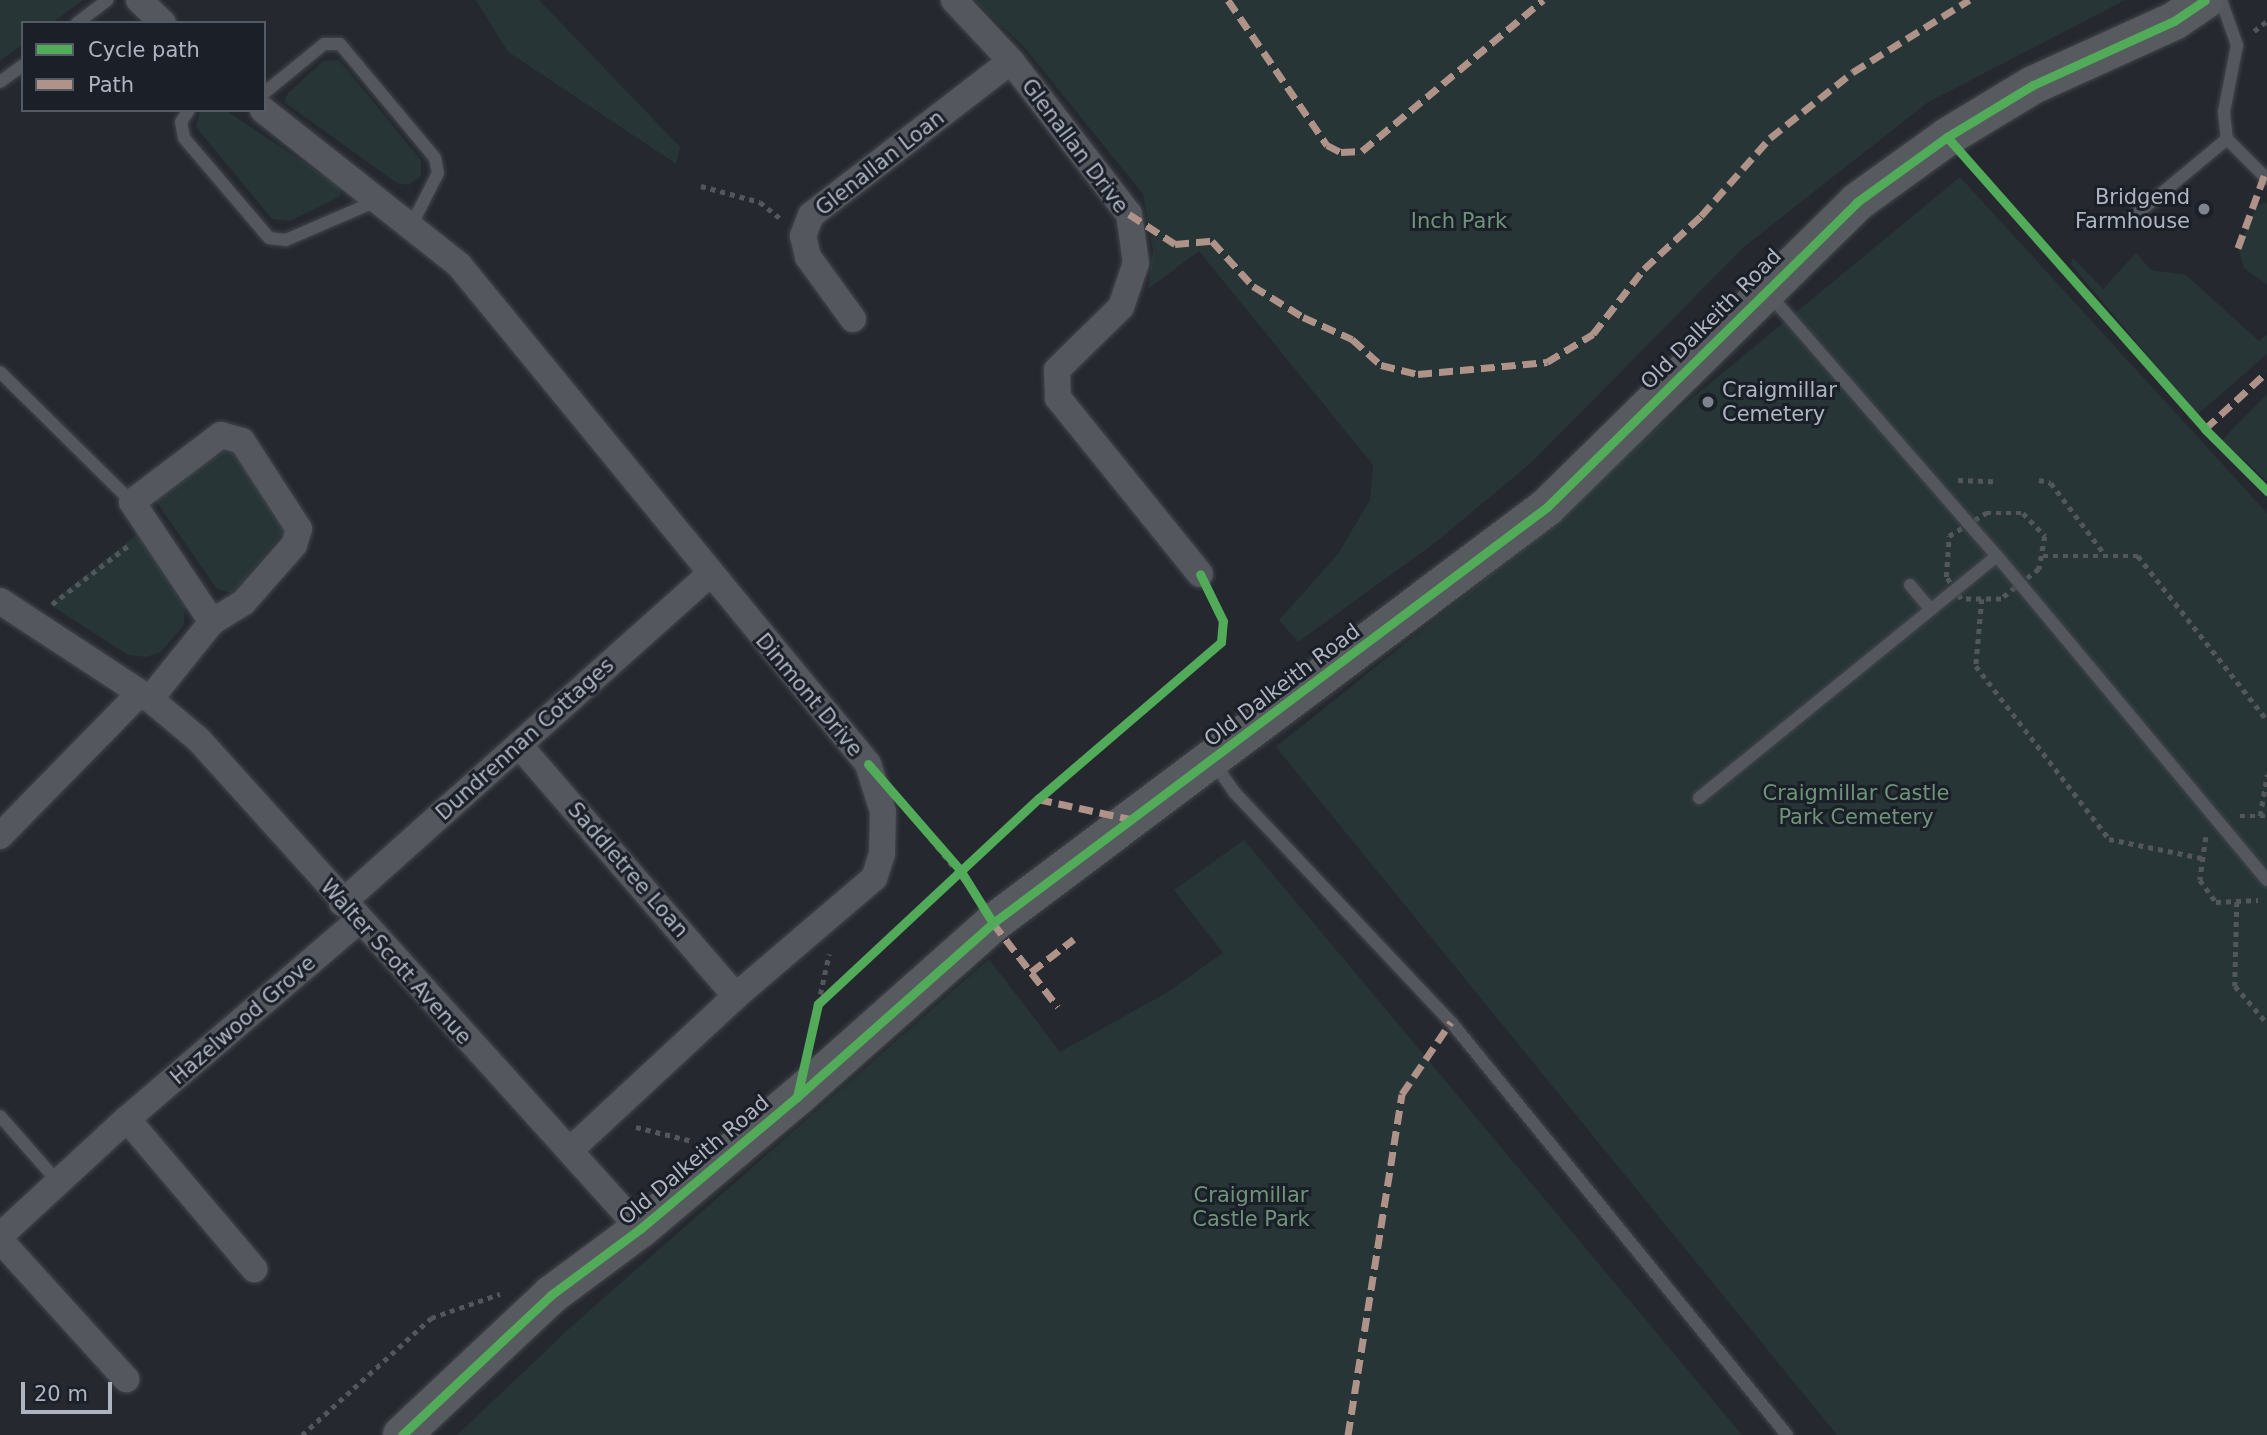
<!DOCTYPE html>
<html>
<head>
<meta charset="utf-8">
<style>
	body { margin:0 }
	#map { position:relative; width:2267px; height:1435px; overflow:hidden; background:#25292f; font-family:"DejaVu Sans",sans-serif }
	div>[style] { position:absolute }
	.green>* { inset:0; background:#273537 }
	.path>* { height:4.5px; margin-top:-2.25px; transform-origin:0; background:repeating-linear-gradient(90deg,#53575b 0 5px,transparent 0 10px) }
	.roads { filter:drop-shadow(0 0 2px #42454a) drop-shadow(0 0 2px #42454a) }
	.lane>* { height:12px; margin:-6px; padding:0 6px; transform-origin:6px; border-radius:6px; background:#54575e }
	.street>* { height:26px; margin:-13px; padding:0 13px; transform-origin:13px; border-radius:13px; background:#54575e }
	.primary>* { height:38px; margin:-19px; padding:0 19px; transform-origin:19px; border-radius:19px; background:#575a5f }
	.quiet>* { height:7px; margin-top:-3.5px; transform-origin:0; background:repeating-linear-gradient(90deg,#af9288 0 14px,transparent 0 21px) }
	.cycleway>* { height:9px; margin:-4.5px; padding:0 4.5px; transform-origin:4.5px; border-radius:4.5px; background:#51ab58 }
	.dots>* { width:19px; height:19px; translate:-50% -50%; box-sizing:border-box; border:4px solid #1a1f28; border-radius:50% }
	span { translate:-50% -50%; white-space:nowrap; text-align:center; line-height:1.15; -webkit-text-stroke:6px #1a1f28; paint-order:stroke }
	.street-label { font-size:21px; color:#aeb5c1 }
	.poi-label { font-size:21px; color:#aeb5c1 }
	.right { translate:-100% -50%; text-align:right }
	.left { translate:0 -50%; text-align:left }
	.park-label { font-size:21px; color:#70947a }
	.legend { position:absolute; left:21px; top:21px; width:245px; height:91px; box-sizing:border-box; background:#1a1f28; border:2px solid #555b65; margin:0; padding:9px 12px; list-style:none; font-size:21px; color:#aeb5c1 }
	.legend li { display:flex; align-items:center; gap:14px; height:35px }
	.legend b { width:35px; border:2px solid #555b65 }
	.scale { position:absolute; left:21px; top:1382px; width:91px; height:32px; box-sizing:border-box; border:4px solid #aeb5c1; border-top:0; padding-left:9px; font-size:21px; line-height:24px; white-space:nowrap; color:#aeb5c1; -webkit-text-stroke:5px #1a1f28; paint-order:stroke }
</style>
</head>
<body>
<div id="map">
	<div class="green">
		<i style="clip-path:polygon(0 0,83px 0,52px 23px,23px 23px,23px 44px,0 61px)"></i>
		<i style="clip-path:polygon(476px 0,539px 0,680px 147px,676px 164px,508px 52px)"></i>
		<i style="clip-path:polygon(974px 0,2125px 0,1927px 103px,1745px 246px,1532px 462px,1436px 542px,1298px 642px,1279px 620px,1338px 554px,1370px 500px,1373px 465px,1199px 251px,1148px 289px,1153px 250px,1143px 194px,1024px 47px)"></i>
		<i style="clip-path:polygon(339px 60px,421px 160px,421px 176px,409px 185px,397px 183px,284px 102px,288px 93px,323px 61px)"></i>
		<i style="clip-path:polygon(200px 110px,225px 110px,338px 185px,341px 196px,290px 221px,272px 219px,196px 127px)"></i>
		<i style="clip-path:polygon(1960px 177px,2267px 513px,2267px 1435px,1837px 1435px,1276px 747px,1556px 522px,1628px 451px)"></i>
		<i style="clip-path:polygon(2264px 202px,2267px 204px,2267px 285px,2244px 268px,2238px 248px,2256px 207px)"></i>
		<i style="clip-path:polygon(2136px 253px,2151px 270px,2186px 275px,2259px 341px,2267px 334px,2267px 354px,2197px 415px,2071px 264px,2073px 258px,2103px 289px)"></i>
		<i style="clip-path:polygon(2267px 394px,2267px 481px,2222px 440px)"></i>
		<i style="clip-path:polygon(223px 452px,239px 453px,287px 529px,233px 593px,217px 589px,153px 497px)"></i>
		<i style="clip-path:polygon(141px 531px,185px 606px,184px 625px,161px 652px,146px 657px,128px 655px,49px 604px)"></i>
		<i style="clip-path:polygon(1244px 840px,1742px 1435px,457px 1435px,572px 1326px,989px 959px,1060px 1052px,1168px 992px,1223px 953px,1174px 890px)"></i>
	</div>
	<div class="path">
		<i style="left:2254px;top:31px;width:16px;rotate:-38deg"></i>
		<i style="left:701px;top:186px;width:61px;rotate:15.2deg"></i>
		<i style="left:760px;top:202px;width:26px;rotate:39deg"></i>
		<i style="left:1958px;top:480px;width:35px;rotate:2deg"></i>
		<i style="left:2039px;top:480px;width:12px;rotate:14deg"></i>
		<i style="left:2051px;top:483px;width:91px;rotate:53deg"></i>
		<i style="left:1986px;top:513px;width:37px"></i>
		<i style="left:2023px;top:513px;width:32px;rotate:46deg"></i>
		<i style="left:2045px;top:536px;width:34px;rotate:100deg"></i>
		<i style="left:2039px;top:569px;width:48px;rotate:141.7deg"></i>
		<i style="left:2001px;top:599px;width:40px;rotate:180deg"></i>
		<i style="left:1961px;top:599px;width:27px;rotate:-124deg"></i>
		<i style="left:1946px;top:577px;width:41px;rotate:-85.8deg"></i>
		<i style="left:1949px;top:536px;width:44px;rotate:-31.9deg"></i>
		<i style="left:2043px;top:556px;width:95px"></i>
		<i style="left:2138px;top:556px;width:209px;rotate:51.8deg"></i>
		<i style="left:1982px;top:599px;width:67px;rotate:95.1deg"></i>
		<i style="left:1976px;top:666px;width:218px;rotate:52.4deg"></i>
		<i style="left:2109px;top:839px;width:95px;rotate:11.5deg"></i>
		<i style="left:52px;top:604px;width:97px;rotate:-37.5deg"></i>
		<i style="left:912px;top:815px;width:102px;rotate:51.3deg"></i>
		<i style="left:2240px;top:816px;width:27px"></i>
		<i style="left:2260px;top:816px;width:42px;rotate:-80.3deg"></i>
		<i style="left:2206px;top:837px;width:43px;rotate:97.9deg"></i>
		<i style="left:2200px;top:880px;width:27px;rotate:54deg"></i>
		<i style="left:2216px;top:902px;width:42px;rotate:-2.7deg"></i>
		<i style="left:2237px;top:902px;width:84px;rotate:91.4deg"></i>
		<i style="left:2235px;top:986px;width:49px;rotate:49.1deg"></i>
		<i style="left:818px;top:1004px;width:51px;rotate:-77.6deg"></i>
		<i style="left:636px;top:1127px;width:58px;rotate:14deg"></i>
		<i style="left:302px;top:1435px;width:174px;rotate:-42.2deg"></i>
		<i style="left:431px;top:1318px;width:73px;rotate:-19.2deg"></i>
	</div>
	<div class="roads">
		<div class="lane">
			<i style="left:2221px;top:0;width:48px;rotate:70.4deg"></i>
			<i style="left:2237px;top:45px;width:68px;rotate:101deg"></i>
			<i style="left:2224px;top:112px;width:27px;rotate:84deg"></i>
			<i style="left:2227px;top:139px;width:57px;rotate:45deg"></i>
			<i style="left:77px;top:23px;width:38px;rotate:-37deg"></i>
			<i style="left:0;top:82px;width:29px;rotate:-36deg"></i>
			<i style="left:264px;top:93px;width:77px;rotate:-39.2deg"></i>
			<i style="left:324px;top:44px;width:16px"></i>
			<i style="left:340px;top:44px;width:148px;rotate:50.2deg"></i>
			<i style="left:435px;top:158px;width:15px;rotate:79deg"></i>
			<i style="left:438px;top:173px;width:57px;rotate:117deg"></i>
			<i style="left:189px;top:110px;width:14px;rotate:124deg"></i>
			<i style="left:181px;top:122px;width:16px;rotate:79deg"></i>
			<i style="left:184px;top:138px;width:131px;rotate:49.6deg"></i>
			<i style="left:269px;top:238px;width:17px;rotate:7deg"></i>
			<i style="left:286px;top:240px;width:101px;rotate:-23.3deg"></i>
			<i style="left:2127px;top:222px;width:130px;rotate:-39.7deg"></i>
			<i style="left:1769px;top:294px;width:347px;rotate:49deg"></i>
			<i style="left:1997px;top:556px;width:422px;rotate:50.2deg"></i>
			<i style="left:0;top:372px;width:185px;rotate:44.6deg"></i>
			<i style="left:1910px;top:585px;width:31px;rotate:50deg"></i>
			<i style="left:1214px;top:763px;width:37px;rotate:55deg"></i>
			<i style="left:1235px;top:793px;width:315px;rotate:46.7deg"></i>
			<i style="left:1451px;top:1022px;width:532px;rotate:50.87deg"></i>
			<i style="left:1699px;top:798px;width:384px;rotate:-39.1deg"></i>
			<i style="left:0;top:1116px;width:88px;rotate:48.7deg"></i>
		</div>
		<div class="street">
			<i style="left:139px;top:0;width:33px;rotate:44deg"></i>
			<i style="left:954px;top:0;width:83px;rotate:46.9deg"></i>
			<i style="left:1011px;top:61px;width:193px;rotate:52.4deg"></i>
			<i style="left:1129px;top:214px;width:49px;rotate:81.9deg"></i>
			<i style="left:1136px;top:263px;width:46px;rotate:108.8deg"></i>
			<i style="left:1121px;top:307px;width:90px;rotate:135.5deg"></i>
			<i style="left:1057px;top:370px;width:28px;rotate:88deg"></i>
			<i style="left:1058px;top:398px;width:226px;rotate:51.1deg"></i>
			<i style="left:263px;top:110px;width:250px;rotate:38.3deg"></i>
			<i style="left:459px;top:265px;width:645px;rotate:50.66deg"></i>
			<i style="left:868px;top:764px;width:50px;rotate:72.6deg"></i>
			<i style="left:883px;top:812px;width:42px;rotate:91.4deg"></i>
			<i style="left:882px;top:854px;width:25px;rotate:108deg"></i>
			<i style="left:874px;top:878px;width:182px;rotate:139.5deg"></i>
			<i style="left:736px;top:996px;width:226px;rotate:137.1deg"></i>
			<i style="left:853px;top:319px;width:77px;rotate:-126deg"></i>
			<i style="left:808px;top:257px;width:22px;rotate:-103deg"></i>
			<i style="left:803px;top:236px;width:22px;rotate:-69deg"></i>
			<i style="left:811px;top:215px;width:252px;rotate:-37.6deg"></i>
			<i style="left:0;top:601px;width:179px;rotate:33.2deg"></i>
			<i style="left:150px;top:699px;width:64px;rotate:39.9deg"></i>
			<i style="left:199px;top:740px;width:658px;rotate:47.95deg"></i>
			<i style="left:150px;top:699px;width:99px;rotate:-51.2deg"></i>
			<i style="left:212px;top:622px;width:36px;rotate:-32deg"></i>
			<i style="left:243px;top:603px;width:77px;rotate:-48.7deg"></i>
			<i style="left:294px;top:545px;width:17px;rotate:-73deg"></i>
			<i style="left:299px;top:529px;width:105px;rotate:-122.9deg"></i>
			<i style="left:242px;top:441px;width:22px;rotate:-164deg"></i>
			<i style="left:221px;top:435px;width:111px;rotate:143deg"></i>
			<i style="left:132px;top:502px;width:144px;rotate:56.3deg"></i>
			<i style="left:519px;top:745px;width:332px;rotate:49.2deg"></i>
			<i style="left:0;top:836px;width:200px;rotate:-45.6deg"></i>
			<i style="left:342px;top:903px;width:492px;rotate:-41.8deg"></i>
			<i style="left:127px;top:1119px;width:197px;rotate:49.7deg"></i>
			<i style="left:0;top:1236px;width:173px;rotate:-42.7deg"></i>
			<i style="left:127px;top:1119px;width:306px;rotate:-40.6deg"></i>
			<i style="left:0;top:1240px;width:188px;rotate:47.8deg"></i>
		</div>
		<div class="primary">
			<i style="left:402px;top:1435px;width:204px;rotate:-43.2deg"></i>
			<i style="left:551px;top:1295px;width:111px;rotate:-36.6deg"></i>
			<i style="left:640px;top:1229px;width:205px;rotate:-40.1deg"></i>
			<i style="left:797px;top:1097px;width:262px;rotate:-41.6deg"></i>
			<i style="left:993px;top:923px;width:693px;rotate:-36.9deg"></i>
			<i style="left:1547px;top:507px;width:435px;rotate:-44.5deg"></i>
			<i style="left:1857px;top:202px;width:111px;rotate:-35.8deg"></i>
			<i style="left:1947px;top:137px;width:100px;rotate:-31.2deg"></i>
			<i style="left:2033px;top:85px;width:155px;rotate:-24.4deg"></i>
			<i style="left:2174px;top:21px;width:37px;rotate:-34deg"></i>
		</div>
	</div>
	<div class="quiet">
		<i style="left:1228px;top:0;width:176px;rotate:55.7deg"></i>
		<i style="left:1327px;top:145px;width:16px;rotate:27deg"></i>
		<i style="left:1341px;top:152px;width:21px;rotate:-3deg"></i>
		<i style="left:1362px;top:151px;width:236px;rotate:-39.8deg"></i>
		<i style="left:1129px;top:214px;width:55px;rotate:33.1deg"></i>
		<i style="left:1175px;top:244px;width:37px;rotate:-5deg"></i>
		<i style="left:1212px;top:241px;width:61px;rotate:47.7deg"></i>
		<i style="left:1253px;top:286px;width:59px;rotate:31.8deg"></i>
		<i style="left:1303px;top:317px;width:54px;rotate:24.2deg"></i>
		<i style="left:1352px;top:339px;width:39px;rotate:42deg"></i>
		<i style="left:1381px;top:365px;width:38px;rotate:14deg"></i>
		<i style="left:1418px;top:374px;width:130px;rotate:-5.3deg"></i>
		<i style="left:1547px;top:362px;width:54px;rotate:-31.3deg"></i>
		<i style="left:1593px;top:334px;width:83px;rotate:-51.9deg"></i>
		<i style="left:1644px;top:269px;width:78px;rotate:-42.9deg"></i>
		<i style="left:1701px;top:216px;width:104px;rotate:-48.5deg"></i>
		<i style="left:1770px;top:138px;width:106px;rotate:-38.5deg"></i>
		<i style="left:1853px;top:72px;width:137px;rotate:-31.8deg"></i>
		<i style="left:2238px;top:248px;width:77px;rotate:-70.1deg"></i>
		<i style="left:2205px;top:429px;width:84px;rotate:-42.6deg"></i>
		<i style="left:1038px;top:799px;width:94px;rotate:12.3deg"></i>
		<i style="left:993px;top:923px;width:106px;rotate:52.3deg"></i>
		<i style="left:1031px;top:972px;width:54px;rotate:-37.5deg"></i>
		<i style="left:1348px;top:1435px;width:345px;rotate:-81deg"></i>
		<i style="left:1402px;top:1094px;width:87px;rotate:-55.8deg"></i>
	</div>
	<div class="cycleway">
		<i style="left:1947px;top:137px;width:390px;rotate:48.5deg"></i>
		<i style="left:2205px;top:429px;width:88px;rotate:45deg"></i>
		<i style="left:868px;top:764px;width:140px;rotate:49deg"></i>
		<i style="left:960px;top:870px;width:62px;rotate:58.1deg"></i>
		<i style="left:797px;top:1097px;width:95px;rotate:-77.3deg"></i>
		<i style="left:818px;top:1004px;width:301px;rotate:-43deg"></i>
		<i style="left:1038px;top:799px;width:241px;rotate:-40.6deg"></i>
		<i style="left:1221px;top:642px;width:21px;rotate:-85deg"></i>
		<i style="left:1223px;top:621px;width:52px;rotate:-116.1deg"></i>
		<i style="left:402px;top:1435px;width:204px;rotate:-43.2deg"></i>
		<i style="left:551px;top:1295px;width:111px;rotate:-36.6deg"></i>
		<i style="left:640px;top:1229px;width:205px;rotate:-40.1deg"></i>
		<i style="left:797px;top:1097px;width:262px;rotate:-41.6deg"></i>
		<i style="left:993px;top:923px;width:693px;rotate:-36.9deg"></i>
		<i style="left:1547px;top:507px;width:435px;rotate:-44.5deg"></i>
		<i style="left:1857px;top:202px;width:111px;rotate:-35.8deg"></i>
		<i style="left:1947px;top:137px;width:100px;rotate:-31.2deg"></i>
		<i style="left:2033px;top:85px;width:155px;rotate:-24.4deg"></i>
		<i style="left:2174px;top:21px;width:37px;rotate:-34deg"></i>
	</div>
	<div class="dots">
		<i style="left:2204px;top:209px;background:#7e848e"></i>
		<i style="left:1708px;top:402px;background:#7e848e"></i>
	</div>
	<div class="street-label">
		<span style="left:1075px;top:146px;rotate:53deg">Glenallan Drive</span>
		<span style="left:880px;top:163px;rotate:-38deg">Glenallan Loan</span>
		<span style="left:1711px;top:319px;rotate:-45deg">Old Dalkeith Road</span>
		<span style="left:1282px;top:685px;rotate:-37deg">Old Dalkeith Road</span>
		<span style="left:809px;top:695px;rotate:50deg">Dinmont Drive</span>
		<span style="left:525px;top:739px;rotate:-42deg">Dundrennan Cottages</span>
		<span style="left:628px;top:870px;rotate:49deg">Saddletree Loan</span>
		<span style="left:396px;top:962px;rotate:48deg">Walter Scott Avenue</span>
		<span style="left:243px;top:1020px;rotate:-41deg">Hazelwood Grove</span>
		<span style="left:694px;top:1160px;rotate:-40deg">Old Dalkeith Road</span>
	</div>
	<div class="poi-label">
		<span class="right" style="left:2190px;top:209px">Bridgend<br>Farmhouse</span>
		<span class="left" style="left:1722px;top:402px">Craigmillar<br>Cemetery</span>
	</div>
	<div class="park-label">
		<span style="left:1459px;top:221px">Inch Park</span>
		<span style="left:1856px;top:805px">Craigmillar Castle<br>Park Cemetery</span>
		<span style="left:1251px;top:1207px">Craigmillar<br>Castle Park</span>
	</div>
	<ul class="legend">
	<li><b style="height:9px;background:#51ab58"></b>Cycle path</li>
	<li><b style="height:9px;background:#af9288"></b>Path</li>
	</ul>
	<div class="scale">20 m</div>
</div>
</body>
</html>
